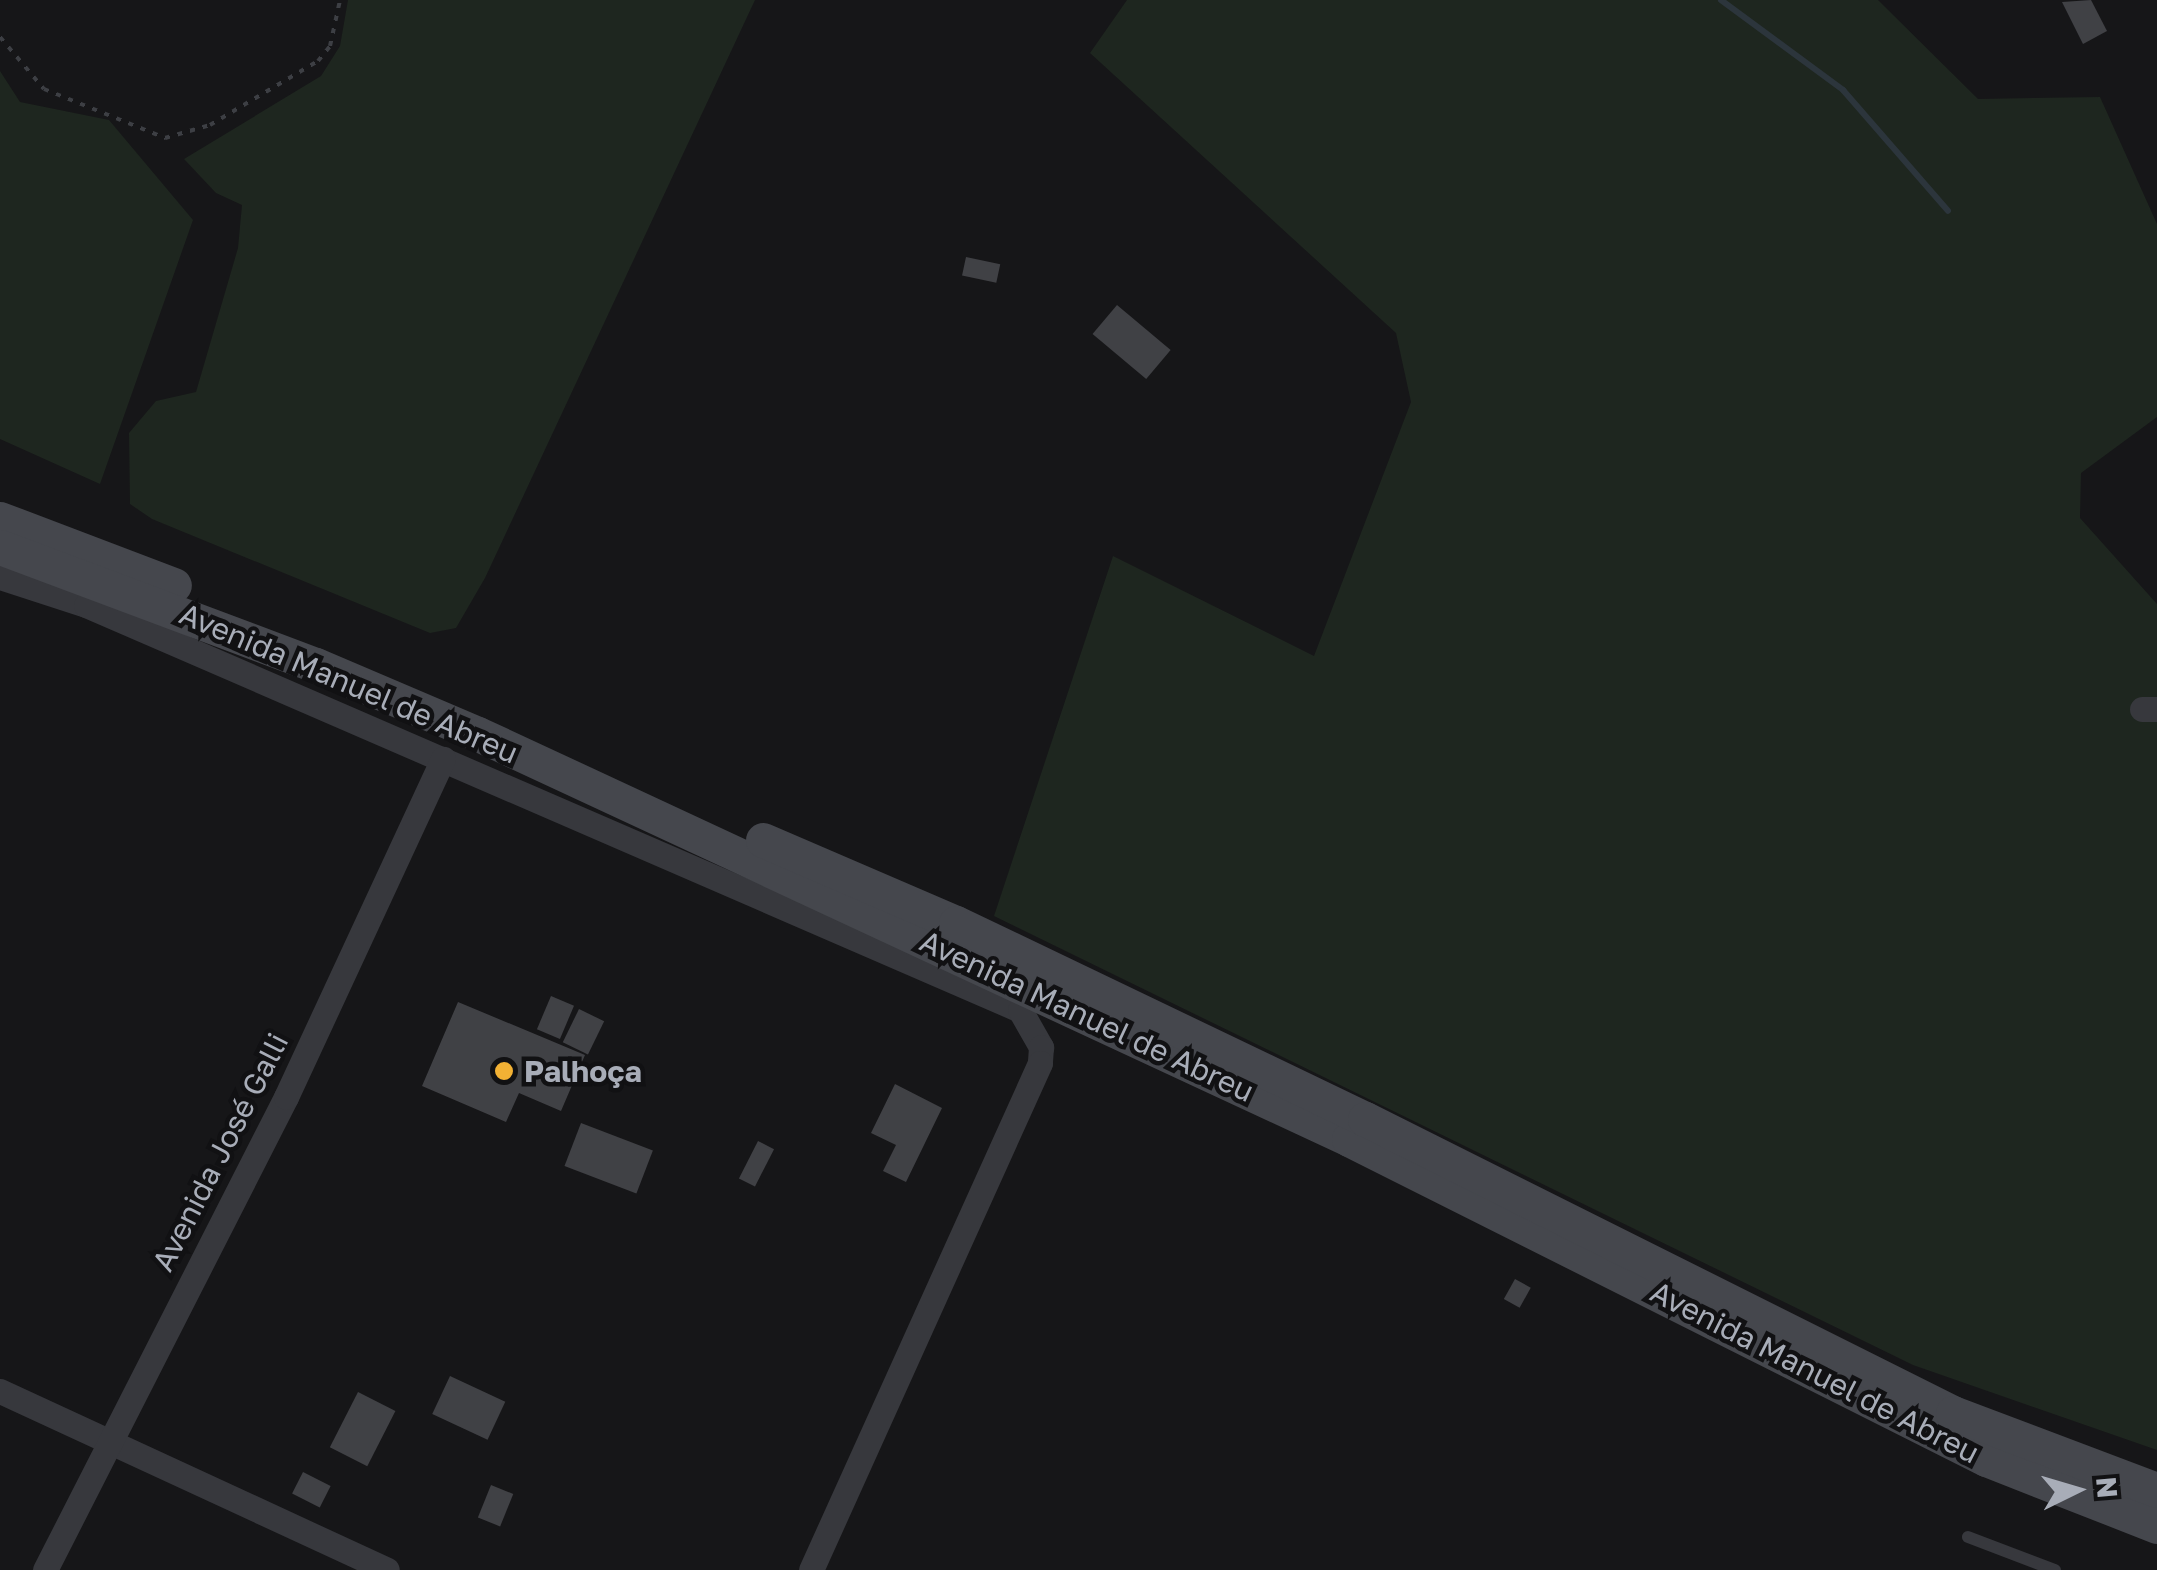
<!DOCTYPE html>
<html>
<head>
<meta charset="utf-8">
<style>
	body { margin:0 }
	#map { position:relative; width:2157px; height:1570px; overflow:hidden; background:#161618; font-family:"Golos Text",sans-serif }
	div>[style] { position:absolute }
	.green>* { inset:0; background:#1e261f }
	.stream>* { height:6px; margin:-3px; padding:0 3px; transform-origin:3px; border-radius:3px; background:#2c353c }
	.building>* { inset:0; background:#404145; transform-origin:0 0 }
	.path>* { height:4px; margin-top:-2px; transform-origin:0; background:repeating-linear-gradient(90deg,#3d3f44 0 5px,transparent 0 13px) }
	.lane>* { height:12px; margin:-6px; padding:0 6px; transform-origin:6px; border-radius:6px; background:#37383d }
	.street>* { height:25px; margin:-12.5px; padding:0 12.5px; transform-origin:12.5px; border-radius:12.5px; background:#37383d }
	.secondary>* { height:35px; margin:-17.5px; padding:0 17.5px; transform-origin:17.5px; border-radius:17.5px; background:#45474d }
	.dots>* { width:28px; height:28px; translate:-50% -50%; box-sizing:border-box; border:5px solid #111113; border-radius:50% }
	span { translate:-50% -50%; white-space:nowrap; text-align:center; line-height:1.15; -webkit-text-stroke:9px #111113; paint-order:stroke }
	.street-label { font-size:30px; color:#a8adb8 }
	.poi-label { font-size:30px; color:#a8adb8; font-weight:700 }
	.left { translate:0 -50%; text-align:left }
	.north { position:absolute; left:2027px; top:1440px; width:100px; height:100px; -webkit-text-stroke:8px #111113; paint-order:stroke; rotate:85deg; font-size:28px; font-weight:700; line-height:40px; text-align:center; color:#a8adb8 }
	.north::after { content:''; display:block; margin:auto; width:35px; height:45px; background:#a8adb8; clip-path:polygon(50% 0,100% 100%,50% 72%,0 100%) }
</style>
</head>
<body>
<div id="map">
	<div class="green">
		<i style="clip-path:polygon(348px 0,755px 0,485px 578px,456px 628px,430px 633px,152px 519px,130px 504px,129px 433px,156px 401px,196px 392px,238px 248px,242px 205px,216px 193px,184px 159px,321px 76px,340px 46px)"></i>
		<i style="clip-path:polygon(1127px 0,1878px 0,1978px 99px,2100px 97px,2157px 224px,2157px 417px,2081px 473px,2080px 518px,2157px 604px,2157px 1450px,1913px 1365px,994px 916px,1113px 556px,1314px 656px,1411px 402px,1396px 333px,1090px 53px)"></i>
		<i style="clip-path:polygon(0 71px,20px 102px,109px 120px,193px 220px,100px 484px,0 439px)"></i>
	</div>
	<div class="stream">
		<i style="left:1721px;top:0;width:152px;rotate:36.4deg"></i>
		<i style="left:1843px;top:90px;width:160px;rotate:49deg"></i>
	</div>
	<div class="building">
		<i style="clip-path:polygon(2091px 0,2107px 31px,2083px 44px,2062px 2px)"></i>
		<i style="left:966px;top:257px;width:35px;height:19px;rotate:12deg"></i>
		<i style="left:1117px;top:305px;width:70px;height:38px;rotate:40deg"></i>
		<i style="left:551px;top:996px;width:25px;height:36px;rotate:23deg"></i>
		<i style="clip-path:polygon(458px 1002px,585px 1055px,561px 1111px,519px 1093px,506px 1122px,422px 1086px)"></i>
		<i style="left:579px;top:1009px;width:28px;height:37px;rotate:26deg"></i>
		<i style="clip-path:polygon(895px 1084px,942px 1108px,906px 1182px,883px 1171px,896px 1145px,871px 1133px)"></i>
		<i style="left:581px;top:1123px;width:77px;height:46px;rotate:21deg"></i>
		<i style="left:758px;top:1141px;width:18px;height:42px;rotate:27deg"></i>
		<i style="left:1515px;top:1279px;width:18px;height:23px;rotate:29deg"></i>
		<i style="left:450px;top:1376px;width:61px;height:42px;rotate:25deg"></i>
		<i style="left:358px;top:1392px;width:42px;height:62px;rotate:27deg"></i>
		<i style="left:303px;top:1472px;width:31px;height:24px;rotate:27deg"></i>
		<i style="left:491px;top:1485px;width:24px;height:35px;rotate:22deg"></i>
	</div>
	<div class="path">
		<i style="left:0;top:37px;width:68px;rotate:49.8deg"></i>
		<i style="left:44px;top:89px;width:131px;rotate:22deg"></i>
		<i style="left:165px;top:138px;width:47px;rotate:-16.1deg"></i>
		<i style="left:210px;top:125px;width:126px;rotate:-30.7deg"></i>
		<i style="left:318px;top:61px;width:19px;rotate:-51deg"></i>
		<i style="left:330px;top:46px;width:47px;rotate:-77.7deg"></i>
	</div>
	<div class="lane">
		<i style="left:1968px;top:1537px;width:93px;rotate:20.8deg"></i>
	</div>
	<div class="street">
		<i style="left:0;top:577px;width:90px;rotate:18deg"></i>
		<i style="left:86px;top:605px;width:1018px;rotate:23.44deg"></i>
		<i style="left:1020px;top:1010px;width:43px;rotate:60.4deg"></i>
		<i style="left:1041px;top:1047px;width:16px;rotate:94deg"></i>
		<i style="left:1040px;top:1063px;width:556px;rotate:114.31deg"></i>
		<i style="left:2142px;top:709px;width:15px"></i>
		<i style="left:0;top:1391px;width:426px;rotate:24.8deg"></i>
		<i style="left:45px;top:1570px;width:531px;rotate:-63deg"></i>
		<i style="left:286px;top:1097px;width:373px;rotate:-65.1deg"></i>
	</div>
	<div class="secondary">
		<i style="left:0;top:519px;width:186px;rotate:20.8deg"></i>
		<i style="left:0;top:547px;width:337px;rotate:20.5deg"></i>
		<i style="left:316px;top:665px;width:176px;rotate:23.1deg"></i>
		<i style="left:478px;top:734px;width:961px;rotate:24.94deg"></i>
		<i style="left:1349px;top:1139px;width:713px;rotate:26.67deg"></i>
		<i style="left:1986px;top:1459px;width:184px;rotate:21.4deg"></i>
		<i style="left:763px;top:840px;width:210px;rotate:23.3deg"></i>
		<i style="left:956px;top:923px;width:454px;rotate:25.6deg"></i>
		<i style="left:1365px;top:1119px;width:657px;rotate:26.57deg"></i>
		<i style="left:1953px;top:1413px;width:218px;rotate:20.7deg"></i>
	</div>
	<div class="dots">
		<i style="left:504px;top:1071px;background:#f2b134"></i>
	</div>
	<div class="street-label">
		<span style="left:349px;top:683px;rotate:23deg">Avenida Manuel de Abreu</span>
		<span style="left:1087px;top:1016px;rotate:25deg">Avenida Manuel de Abreu</span>
		<span style="left:220px;top:1152px;rotate:-63deg">Avenida José Galli</span>
		<span style="left:1815px;top:1372px;rotate:27deg">Avenida Manuel de Abreu</span>
	</div>
	<div class="poi-label">
		<span class="left" style="left:524px;top:1071px">Palhoça</span>
	</div>
	<div class="north">N</div>
</div>
</body>
</html>
